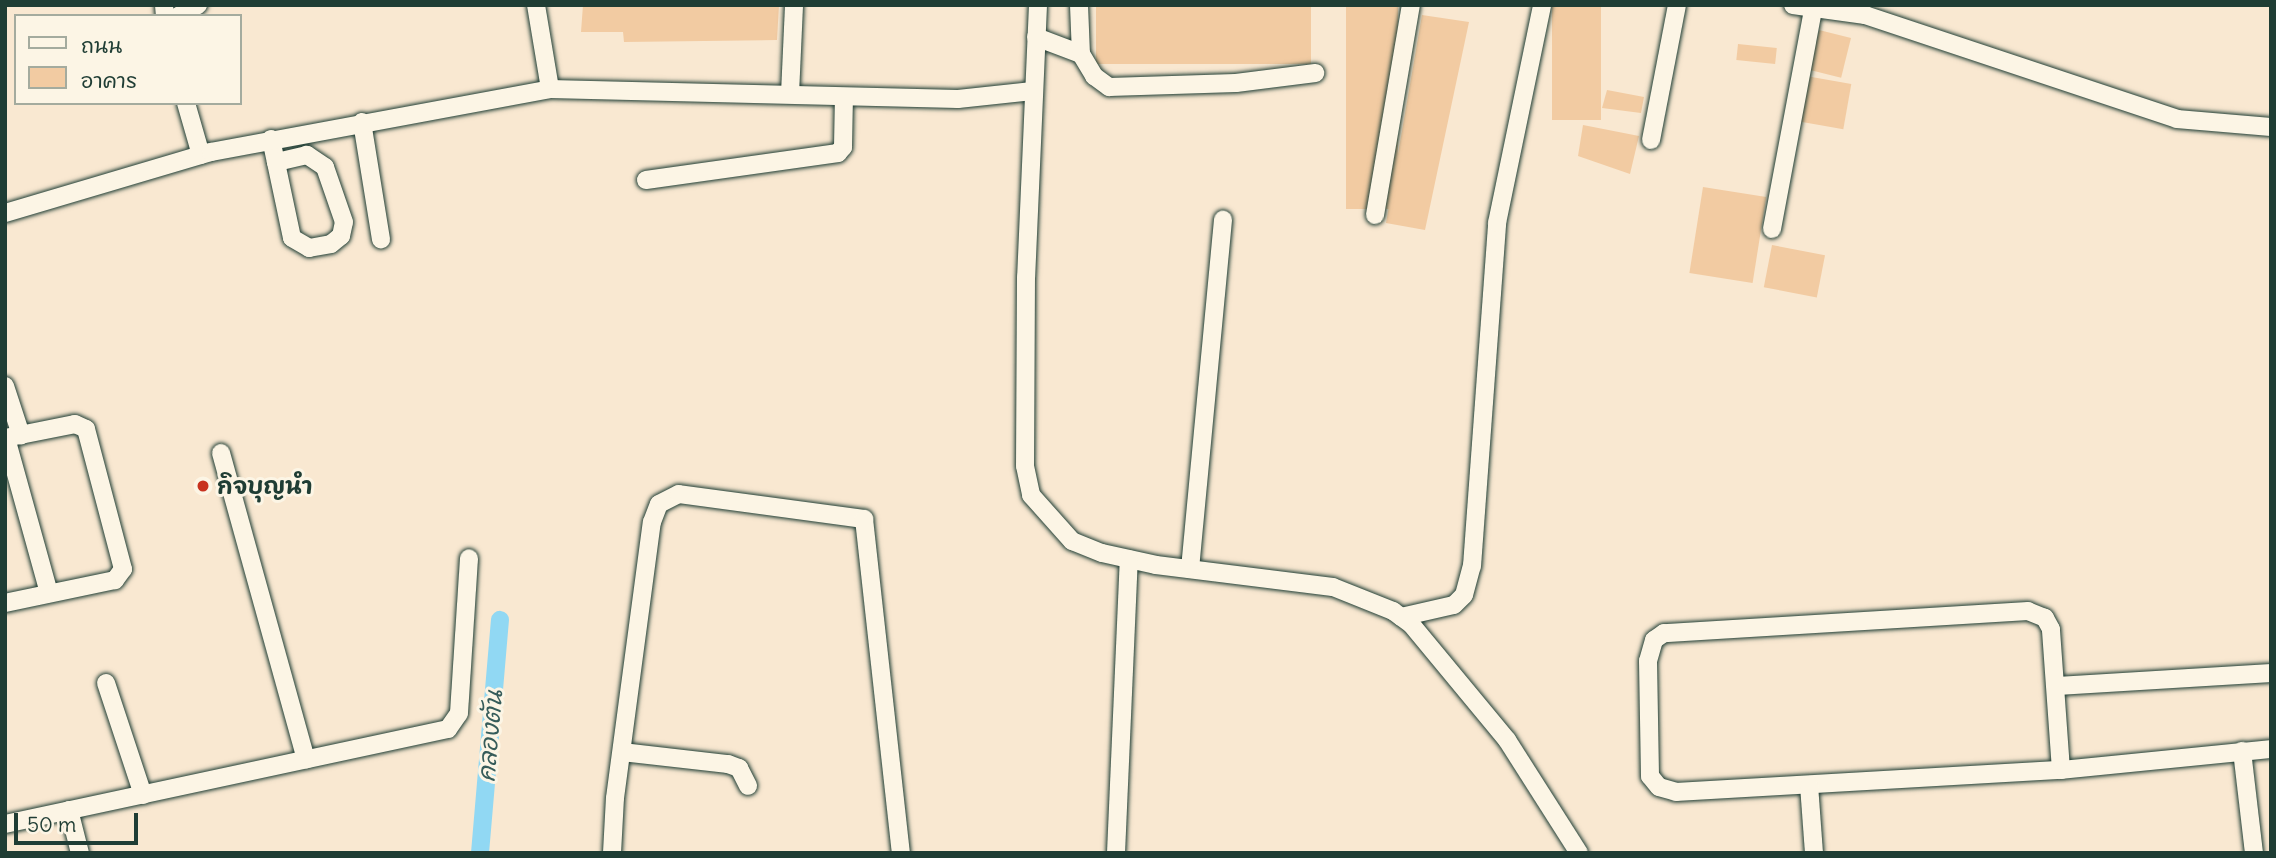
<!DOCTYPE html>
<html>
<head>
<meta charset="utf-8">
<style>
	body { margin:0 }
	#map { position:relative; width:2276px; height:858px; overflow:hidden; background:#f9e8d1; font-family:Delius,"Playpen Sans Thai",sans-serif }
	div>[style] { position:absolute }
	.canal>* { height:18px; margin:-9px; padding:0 9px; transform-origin:9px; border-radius:9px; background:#91d8f3 }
	.building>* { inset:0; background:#f2cba2; transform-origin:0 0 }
	.roads { filter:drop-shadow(0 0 2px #1f3d34) drop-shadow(0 0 2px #1f3d34) }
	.minor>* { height:18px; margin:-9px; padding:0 9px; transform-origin:9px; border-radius:9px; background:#fcf5e5 }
	.dots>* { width:19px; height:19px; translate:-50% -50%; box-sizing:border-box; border:4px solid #fcf5e5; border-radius:50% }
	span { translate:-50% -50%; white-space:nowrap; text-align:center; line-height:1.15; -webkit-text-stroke:6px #fcf5e5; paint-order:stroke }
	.poi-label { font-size:23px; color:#1f3d34; font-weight:700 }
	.left { translate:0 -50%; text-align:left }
	.water-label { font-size:24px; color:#365c5a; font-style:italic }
	.frame { position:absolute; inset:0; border:7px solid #1f3d34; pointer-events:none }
	.legend { position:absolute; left:14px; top:14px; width:228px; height:91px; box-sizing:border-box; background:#fcf5e5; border:2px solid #a4ab9e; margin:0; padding:9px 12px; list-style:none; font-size:21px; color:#1f3d34 }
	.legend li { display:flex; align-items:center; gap:14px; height:35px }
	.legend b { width:35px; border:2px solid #a4ab9e }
	.scale { position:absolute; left:14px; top:813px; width:124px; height:32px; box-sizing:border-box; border:4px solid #1f3d34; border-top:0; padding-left:9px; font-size:21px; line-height:24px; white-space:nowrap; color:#1f3d34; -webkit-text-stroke:5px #fcf5e5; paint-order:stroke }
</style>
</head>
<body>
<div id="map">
	<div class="canal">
		<i style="left:480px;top:853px;width:234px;rotate:-85.1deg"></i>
	</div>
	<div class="building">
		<i style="clip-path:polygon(583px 5px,779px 5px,777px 40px,624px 42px,623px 32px,581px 32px)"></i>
		<i style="left:1096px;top:5px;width:215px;height:59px"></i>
		<i style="left:1346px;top:5px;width:52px;height:204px"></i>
		<i style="left:1552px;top:5px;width:49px;height:115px"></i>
		<i style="clip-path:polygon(1422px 15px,1469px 22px,1425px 230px,1386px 223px)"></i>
		<i style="left:1819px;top:30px;width:33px;height:41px;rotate:14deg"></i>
		<i style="left:1738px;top:44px;width:39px;height:16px;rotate:6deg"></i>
		<i style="left:1806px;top:76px;width:46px;height:46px;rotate:10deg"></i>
		<i style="clip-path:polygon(1607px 90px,1644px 97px,1641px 113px,1602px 108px)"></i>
		<i style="clip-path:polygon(1583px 125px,1639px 136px,1630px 174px,1578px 156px)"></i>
		<i style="left:1703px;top:187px;width:64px;height:87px;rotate:9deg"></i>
		<i style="left:1772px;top:245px;width:54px;height:43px;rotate:11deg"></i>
	</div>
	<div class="roads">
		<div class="minor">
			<i style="left:164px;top:5px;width:11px;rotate:85deg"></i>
			<i style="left:536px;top:5px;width:85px;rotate:80.5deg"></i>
			<i style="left:1038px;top:5px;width:272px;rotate:92.5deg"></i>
			<i style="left:1026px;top:277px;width:189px;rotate:90.3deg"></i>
			<i style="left:1025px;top:466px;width:30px;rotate:78deg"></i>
			<i style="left:1031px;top:495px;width:62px;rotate:48.3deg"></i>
			<i style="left:1072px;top:541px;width:32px;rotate:22deg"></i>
			<i style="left:1102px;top:553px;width:55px;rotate:12.5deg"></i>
			<i style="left:1156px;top:565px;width:178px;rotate:7.1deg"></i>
			<i style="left:1333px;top:587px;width:65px;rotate:21.8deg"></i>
			<i style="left:1393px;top:611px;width:22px;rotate:36deg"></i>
			<i style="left:1411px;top:624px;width:151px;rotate:50.4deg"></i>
			<i style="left:1507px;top:740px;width:134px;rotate:57.5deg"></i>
			<i style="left:1079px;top:5px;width:49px;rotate:87.7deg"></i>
			<i style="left:1793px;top:5px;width:73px;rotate:7.9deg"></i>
			<i style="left:1865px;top:15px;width:329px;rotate:18.4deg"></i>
			<i style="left:2177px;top:119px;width:94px;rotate:4.9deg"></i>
			<i style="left:178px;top:16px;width:23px;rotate:-29deg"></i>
			<i style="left:1036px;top:37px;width:48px;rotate:20.7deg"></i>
			<i style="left:1081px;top:54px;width:26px;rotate:59deg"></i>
			<i style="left:1094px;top:76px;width:19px;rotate:36deg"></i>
			<i style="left:1109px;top:87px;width:127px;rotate:-1.8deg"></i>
			<i style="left:1236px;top:83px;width:80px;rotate:-7.2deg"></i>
			<i style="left:790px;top:94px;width:89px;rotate:-87.4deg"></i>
			<i style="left:186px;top:103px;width:54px;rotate:73.9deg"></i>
			<i style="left:362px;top:122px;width:119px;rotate:80.8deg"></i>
			<i style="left:271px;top:139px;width:101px;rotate:78deg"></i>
			<i style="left:292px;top:238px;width:20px;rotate:30deg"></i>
			<i style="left:309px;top:248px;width:22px;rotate:-10deg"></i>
			<i style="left:331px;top:244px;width:13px;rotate:-39deg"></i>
			<i style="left:341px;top:236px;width:14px;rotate:-78deg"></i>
			<i style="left:344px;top:222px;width:58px;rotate:-109.1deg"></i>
			<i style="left:325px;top:167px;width:22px;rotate:-146deg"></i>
			<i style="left:307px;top:155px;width:32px;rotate:167deg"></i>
			<i style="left:1651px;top:140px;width:137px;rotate:-79.1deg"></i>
			<i style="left:646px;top:180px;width:194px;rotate:-8deg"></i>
			<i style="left:838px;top:153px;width:8px;rotate:-50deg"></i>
			<i style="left:843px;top:147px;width:50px;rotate:-88.9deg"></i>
			<i style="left:5px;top:213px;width:215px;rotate:-16.5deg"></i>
			<i style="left:211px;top:152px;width:345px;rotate:-10.5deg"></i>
			<i style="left:550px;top:89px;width:408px;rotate:1.4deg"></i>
			<i style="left:958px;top:99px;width:75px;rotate:-6.1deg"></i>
			<i style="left:1375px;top:215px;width:213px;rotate:-80.3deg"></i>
			<i style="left:1772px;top:229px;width:228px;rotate:-79.4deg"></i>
			<i style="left:5px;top:386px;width:52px;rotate:71.9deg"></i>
			<i style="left:5px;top:438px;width:71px;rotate:-11.3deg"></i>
			<i style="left:75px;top:424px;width:12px;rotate:24deg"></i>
			<i style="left:86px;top:429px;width:145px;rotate:75.2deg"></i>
			<i style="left:123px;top:569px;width:14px;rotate:126deg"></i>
			<i style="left:115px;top:580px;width:112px;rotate:168.2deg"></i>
			<i style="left:6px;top:438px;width:161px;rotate:74.5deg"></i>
			<i style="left:221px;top:453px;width:318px;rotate:74.5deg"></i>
			<i style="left:1190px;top:569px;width:351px;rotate:-84.6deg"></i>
			<i style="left:1401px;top:617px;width:54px;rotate:-12.8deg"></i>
			<i style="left:1454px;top:605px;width:14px;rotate:-45deg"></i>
			<i style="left:1464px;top:595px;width:30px;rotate:-75deg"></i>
			<i style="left:1472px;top:566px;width:344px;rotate:-85.8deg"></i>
			<i style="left:1497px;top:223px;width:223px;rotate:-78.3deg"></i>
			<i style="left:106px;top:683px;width:118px;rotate:71.7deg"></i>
			<i style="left:2058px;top:686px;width:213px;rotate:-3.5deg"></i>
			<i style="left:2242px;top:751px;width:103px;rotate:83.3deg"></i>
			<i style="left:622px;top:752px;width:107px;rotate:6.5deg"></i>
			<i style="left:728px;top:764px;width:12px;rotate:20deg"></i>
			<i style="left:739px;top:768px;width:20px;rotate:63deg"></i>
			<i style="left:2061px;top:770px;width:141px;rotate:-94.1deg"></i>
			<i style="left:2051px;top:629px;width:13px;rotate:-119deg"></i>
			<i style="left:2045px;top:618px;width:18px;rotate:-158deg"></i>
			<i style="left:2028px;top:611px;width:365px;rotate:176.5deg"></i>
			<i style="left:1664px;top:633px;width:12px;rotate:145deg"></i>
			<i style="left:1654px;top:640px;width:22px;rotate:106deg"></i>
			<i style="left:1648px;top:661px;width:115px;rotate:89deg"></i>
			<i style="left:1650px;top:776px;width:14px;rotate:51deg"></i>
			<i style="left:1659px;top:787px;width:18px;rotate:16deg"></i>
			<i style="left:1676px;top:792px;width:386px;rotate:-3.3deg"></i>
			<i style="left:2061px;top:770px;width:211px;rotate:-5.7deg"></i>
			<i style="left:1809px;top:785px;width:68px;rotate:85.8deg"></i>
			<i style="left:69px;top:810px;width:44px;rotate:75.7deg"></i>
			<i style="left:5px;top:824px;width:453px;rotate:-12.1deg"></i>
			<i style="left:448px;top:729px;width:19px;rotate:-55deg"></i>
			<i style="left:459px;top:713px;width:155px;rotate:-86.3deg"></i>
			<i style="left:612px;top:853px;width:55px;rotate:-86.9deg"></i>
			<i style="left:615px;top:798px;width:278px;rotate:-82.4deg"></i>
			<i style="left:652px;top:522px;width:19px;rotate:-69deg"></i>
			<i style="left:659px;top:504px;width:22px;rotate:-27deg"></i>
			<i style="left:679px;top:494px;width:187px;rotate:7.7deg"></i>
			<i style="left:864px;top:519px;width:336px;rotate:83.7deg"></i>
			<i style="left:1116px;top:853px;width:294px;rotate:-87.5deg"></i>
		</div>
	</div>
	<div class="dots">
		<i style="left:203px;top:486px;background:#c8321e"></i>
	</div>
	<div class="poi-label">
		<span class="left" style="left:217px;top:486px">กิจบุญนำ</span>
	</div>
	<div class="water-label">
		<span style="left:490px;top:736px;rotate:-85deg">คลองตัน</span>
	</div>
	<div class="frame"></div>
	<ul class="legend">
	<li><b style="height:9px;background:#fcf5e5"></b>ถนน</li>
	<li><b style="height:19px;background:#f2cba2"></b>อาคาร</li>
	</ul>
	<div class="scale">50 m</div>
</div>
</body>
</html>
